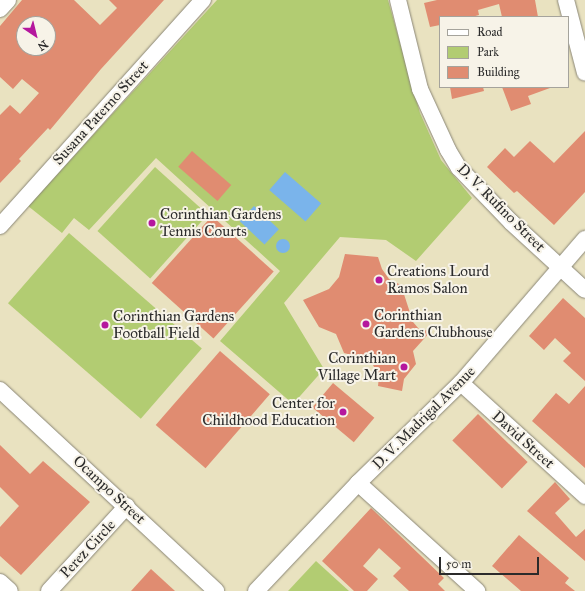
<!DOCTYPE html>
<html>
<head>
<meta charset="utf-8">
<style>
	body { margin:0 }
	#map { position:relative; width:585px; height:591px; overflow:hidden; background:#e9e2c0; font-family:"IM FELL Great Primer",serif }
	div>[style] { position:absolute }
	.green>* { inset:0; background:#b2cc72; transform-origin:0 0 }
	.water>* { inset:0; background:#7ab4eb; transform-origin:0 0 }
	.round { border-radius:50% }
	.building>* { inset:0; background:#e08c71; transform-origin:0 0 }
	.roads { filter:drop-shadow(0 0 1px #8a8676) drop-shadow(0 0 1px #8a8676) }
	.street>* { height:16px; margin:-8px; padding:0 8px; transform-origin:8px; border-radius:8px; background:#fff }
	.dots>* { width:11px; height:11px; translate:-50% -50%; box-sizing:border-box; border:2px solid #f7f3e8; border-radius:50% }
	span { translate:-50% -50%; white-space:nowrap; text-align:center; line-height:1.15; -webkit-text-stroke:4px #f7f3e8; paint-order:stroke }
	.street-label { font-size:15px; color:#2b2b2b }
	.poi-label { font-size:15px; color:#2b2b2b }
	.left { translate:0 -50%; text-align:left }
	.right { translate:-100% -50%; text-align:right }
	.legend { position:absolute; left:439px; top:16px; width:130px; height:72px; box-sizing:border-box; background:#f7f3e8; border:1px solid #a5a39c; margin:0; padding:5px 7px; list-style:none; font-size:12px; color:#2b2b2b }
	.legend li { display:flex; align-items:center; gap:8px; height:20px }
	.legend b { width:20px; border:1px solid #a5a39c }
	.north { position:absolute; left:16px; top:16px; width:40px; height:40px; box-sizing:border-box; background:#f7f3e8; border:1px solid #a5a39c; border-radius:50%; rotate:145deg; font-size:11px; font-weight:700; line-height:16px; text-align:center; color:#2b2b2b }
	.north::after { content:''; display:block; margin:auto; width:14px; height:18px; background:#b5179e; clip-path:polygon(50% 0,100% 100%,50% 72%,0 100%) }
	.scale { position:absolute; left:439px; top:557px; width:100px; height:18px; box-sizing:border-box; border:2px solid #2b2b2b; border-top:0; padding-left:5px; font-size:12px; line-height:14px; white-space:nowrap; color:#2b2b2b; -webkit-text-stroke:3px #f7f3e8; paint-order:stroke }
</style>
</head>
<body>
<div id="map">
	<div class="green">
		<i style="clip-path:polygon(217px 0,388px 0,420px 113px,441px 160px,472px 198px,416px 261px,386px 240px,340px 237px,284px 303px,324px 369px,293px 404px,220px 341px,280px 271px,156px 158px,89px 230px,74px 218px,62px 233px,28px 206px)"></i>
		<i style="left:155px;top:167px;width:71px;height:86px;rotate:42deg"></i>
		<i style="left:69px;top:233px;width:176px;height:93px;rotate:41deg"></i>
		<i style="clip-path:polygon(316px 561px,349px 591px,288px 591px)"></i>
	</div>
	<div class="water">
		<i style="left:285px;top:172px;width:48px;height:24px;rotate:41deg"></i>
		<i style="left:254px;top:206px;width:34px;height:21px;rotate:43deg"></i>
		<i class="round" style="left:276px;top:239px;width:14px;height:14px"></i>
	</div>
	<div class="building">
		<i style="clip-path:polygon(evenodd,22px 0,74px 0,100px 25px,117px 8px,109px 0,164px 0,101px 69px,50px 130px,48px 128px,19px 159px,21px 161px,0 183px,0 115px,10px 105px,20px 114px,39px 93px,22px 79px,13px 89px,0 77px,0 26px,22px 0,24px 24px,48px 24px,48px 48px,24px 48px,24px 24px)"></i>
		<i style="clip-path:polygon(437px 0,535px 0,538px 17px,502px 17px,499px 4px,478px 10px,479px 15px,472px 17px,440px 17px,440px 25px,430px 27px,424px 3px)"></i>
		<i style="clip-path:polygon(450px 87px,483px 87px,484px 91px,452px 99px)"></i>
		<i style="clip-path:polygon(502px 87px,550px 87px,550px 88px,528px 96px,531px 104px,511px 111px)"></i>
		<i style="clip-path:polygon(585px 131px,585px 192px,554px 225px,517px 191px,514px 193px,487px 167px,505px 148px,514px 157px,530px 141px,554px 163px)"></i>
		<i style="left:192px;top:151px;width:52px;height:21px;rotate:41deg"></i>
		<i style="left:212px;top:216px;width:83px;height:90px;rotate:42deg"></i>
		<i style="clip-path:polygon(345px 254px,378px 257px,382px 269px,389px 279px,401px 285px,413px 322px,419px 329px,431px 331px,413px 351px,416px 364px,404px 379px,402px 391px,378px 386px,379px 376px,373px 365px,359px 357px,344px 353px,336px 334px,319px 327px,303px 300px,329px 289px,339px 277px)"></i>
		<i style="clip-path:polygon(563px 298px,585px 318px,585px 381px,563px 361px,571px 353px,555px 338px,544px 350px,529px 336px)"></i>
		<i style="left:220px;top:351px;width:66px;height:98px;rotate:41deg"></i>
		<i style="left:333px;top:383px;width:54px;height:32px;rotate:40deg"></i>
		<i style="clip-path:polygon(585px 386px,585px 468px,532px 421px,556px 393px,569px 404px)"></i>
		<i style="left:478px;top:414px;width:69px;height:37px;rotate:44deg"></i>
		<i style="clip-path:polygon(0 445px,30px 474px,43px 461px,90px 502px,21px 575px,0 556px,0 527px,19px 506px,0 487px)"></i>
		<i style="clip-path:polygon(555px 482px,570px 499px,555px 513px,576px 537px,585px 529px,585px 561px,527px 511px)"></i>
		<i style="clip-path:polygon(371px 508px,444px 578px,438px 584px,445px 591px,409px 591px,393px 576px,401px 568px,379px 548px,363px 566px,378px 579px,367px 591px,354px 591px,322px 561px)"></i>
		<i style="clip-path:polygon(519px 535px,569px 578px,565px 583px,575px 591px,521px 591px,492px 566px)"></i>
		<i style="clip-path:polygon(151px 569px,175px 591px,131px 591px)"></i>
	</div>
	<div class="roads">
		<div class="street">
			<i style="left:398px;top:0;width:92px;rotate:76.1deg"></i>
			<i style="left:420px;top:89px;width:67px;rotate:65.3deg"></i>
			<i style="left:448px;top:150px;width:21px;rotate:59deg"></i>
			<i style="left:459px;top:168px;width:75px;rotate:46.1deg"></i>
			<i style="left:511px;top:222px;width:100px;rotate:42.6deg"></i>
			<i style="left:566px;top:0;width:75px;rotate:75.4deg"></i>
			<i style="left:0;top:9px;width:12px;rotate:-48deg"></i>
			<i style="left:0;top:226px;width:304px;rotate:-48.1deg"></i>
			<i style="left:461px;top:383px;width:168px;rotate:42.3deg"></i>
			<i style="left:0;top:390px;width:295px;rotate:42.9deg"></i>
			<i style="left:358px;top:483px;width:161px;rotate:42.2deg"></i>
			<i style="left:0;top:582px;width:13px;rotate:42deg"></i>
			<i style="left:49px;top:591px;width:115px;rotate:-47.5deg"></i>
			<i style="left:256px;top:591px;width:149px;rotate:-46.6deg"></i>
			<i style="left:358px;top:483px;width:144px;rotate:-44.2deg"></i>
			<i style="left:461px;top:383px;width:190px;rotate:-49.3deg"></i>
		</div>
	</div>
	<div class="dots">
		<i style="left:152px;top:223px;background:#b5179e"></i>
		<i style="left:379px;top:280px;background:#b5179e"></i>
		<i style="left:366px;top:324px;background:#b5179e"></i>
		<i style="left:105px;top:325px;background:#b5179e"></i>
		<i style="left:404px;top:367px;background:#b5179e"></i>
		<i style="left:343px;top:412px;background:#b5179e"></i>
	</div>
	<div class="street-label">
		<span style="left:101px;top:113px;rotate:-48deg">Susana Paterno Street</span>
		<span style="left:501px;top:208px;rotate:45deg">D. V. Rufino Street</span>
		<span style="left:424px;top:418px;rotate:-45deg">D. V. Madrigal Avenue</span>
		<span style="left:523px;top:440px;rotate:42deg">David Street</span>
		<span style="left:109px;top:490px;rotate:43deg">Ocampo Street</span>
		<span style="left:88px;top:549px;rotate:-47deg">Perez Circle</span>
	</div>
	<div class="poi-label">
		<span class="left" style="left:160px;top:223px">Corinthian Gardens<br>Tennis Courts</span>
		<span class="left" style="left:387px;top:280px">Creations Lourd<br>Ramos Salon</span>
		<span class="left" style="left:374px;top:324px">Corinthian<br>Gardens Clubhouse</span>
		<span class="left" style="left:113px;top:325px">Corinthian Gardens<br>Football Field</span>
		<span class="right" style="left:396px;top:367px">Corinthian<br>Village Mart</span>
		<span class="right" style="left:335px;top:412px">Center for<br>Childhood Education</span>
	</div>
	<ul class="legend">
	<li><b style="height:5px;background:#fff"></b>Road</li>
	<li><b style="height:11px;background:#b2cc72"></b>Park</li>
	<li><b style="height:11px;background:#e08c71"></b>Building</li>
	</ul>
	<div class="north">N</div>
	<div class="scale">50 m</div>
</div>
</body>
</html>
